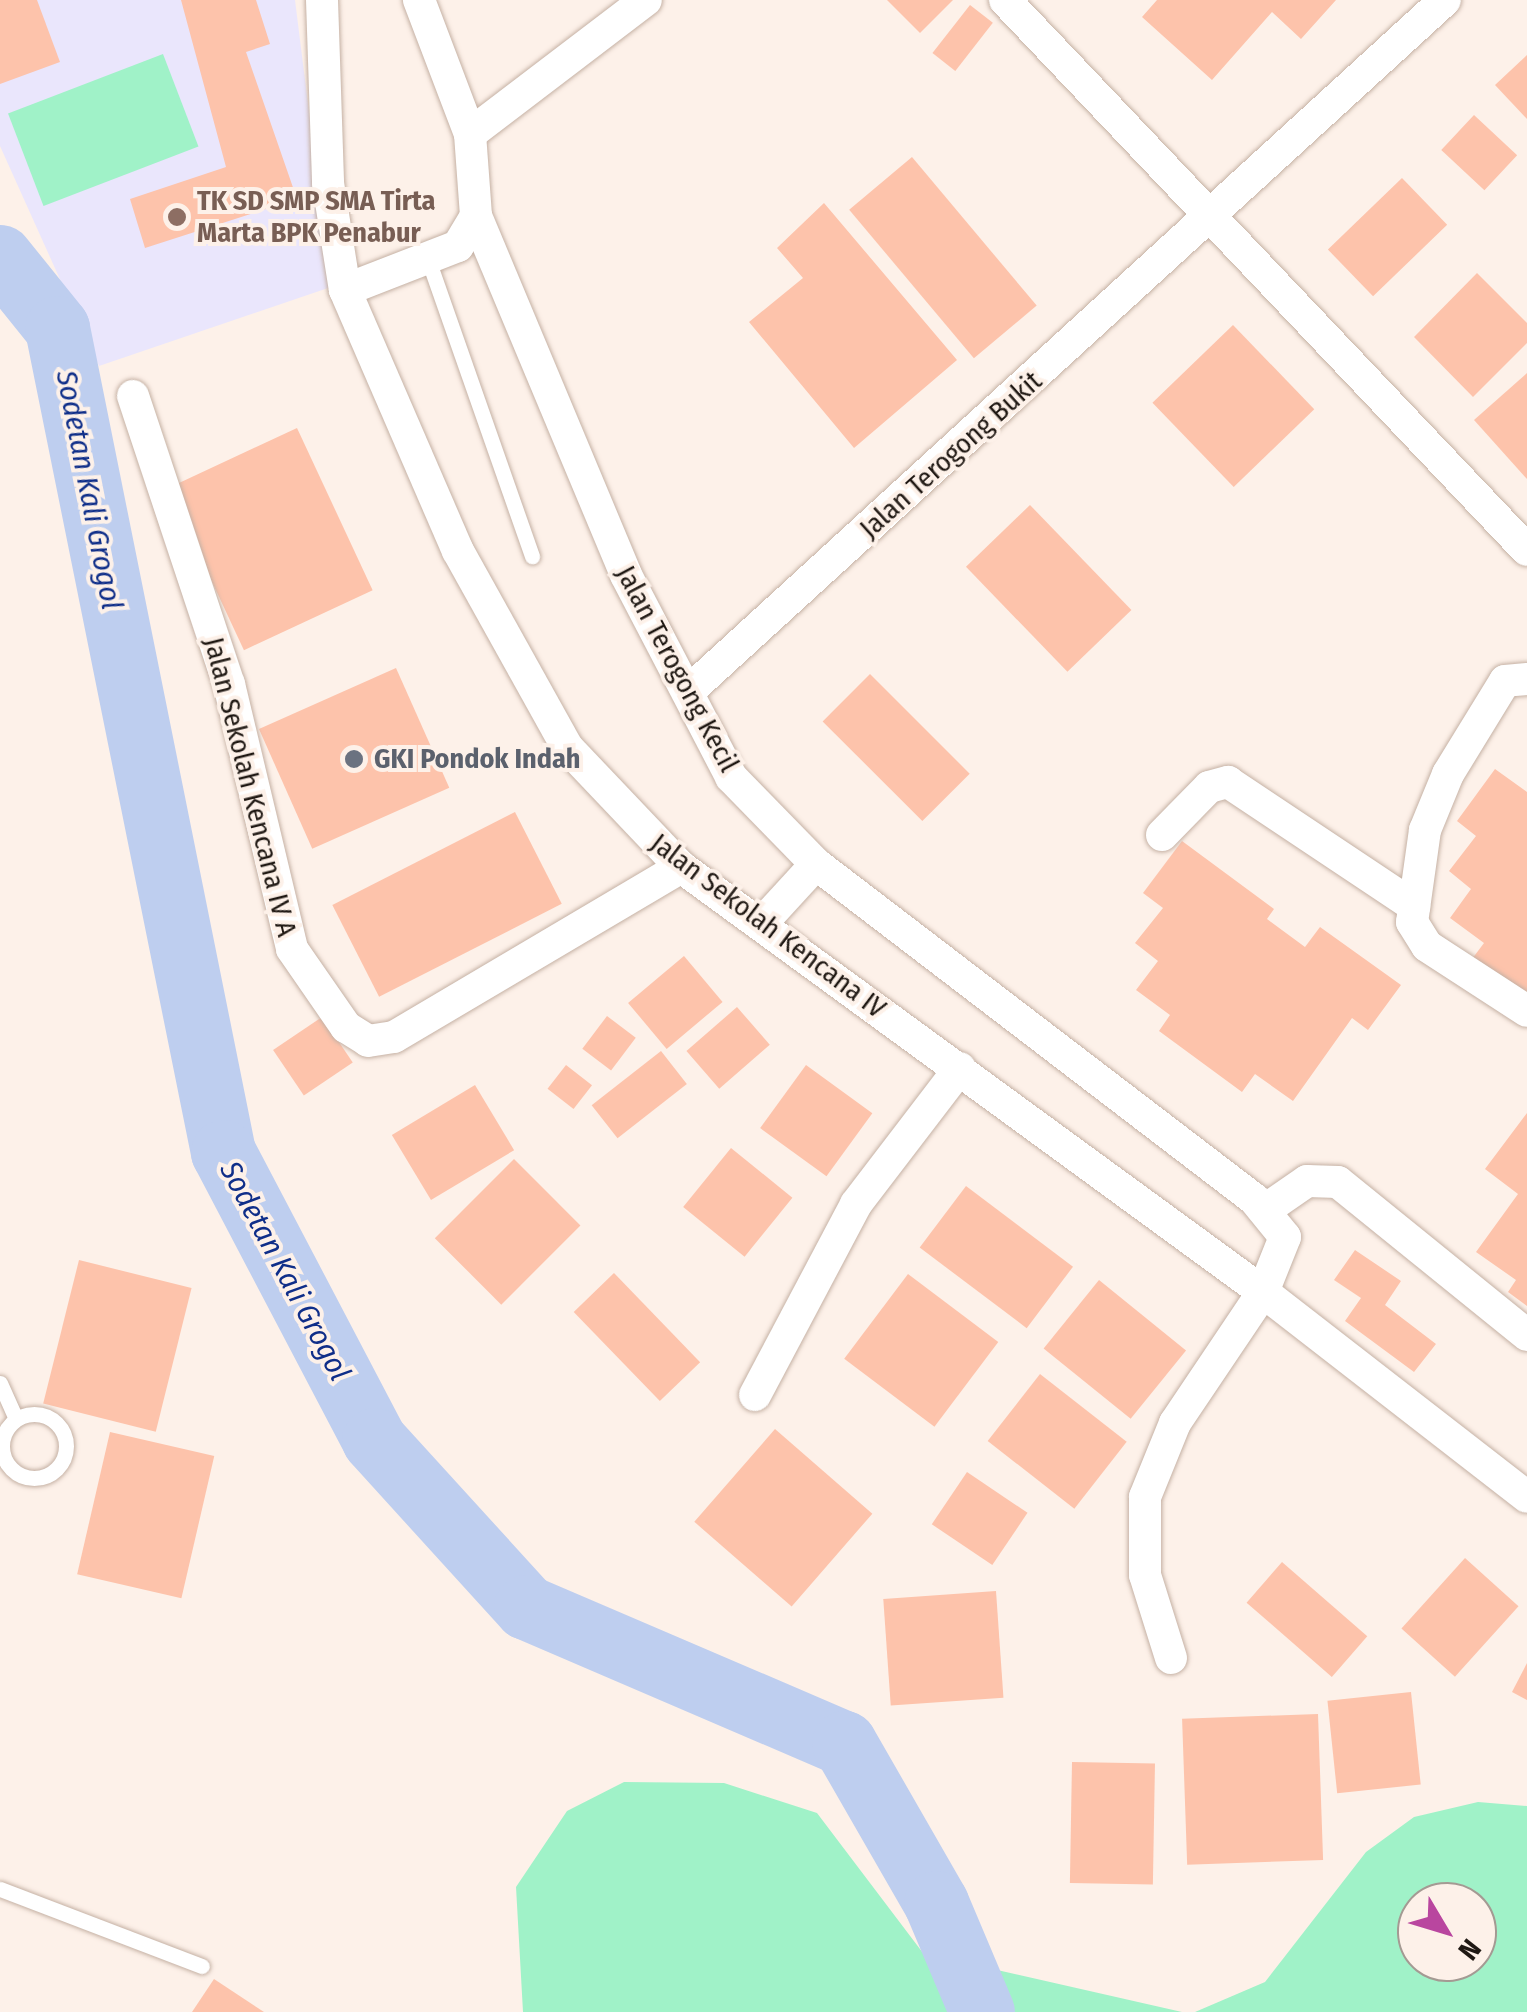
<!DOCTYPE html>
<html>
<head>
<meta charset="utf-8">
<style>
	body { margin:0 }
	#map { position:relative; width:1527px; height:2012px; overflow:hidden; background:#fdf1e9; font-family:"Fira Sans Condensed",sans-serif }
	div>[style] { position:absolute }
	.education>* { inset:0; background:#eae6fc }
	.green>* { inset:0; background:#a0f2c8; transform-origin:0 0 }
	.river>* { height:65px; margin:-32.5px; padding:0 32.5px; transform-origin:32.5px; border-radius:32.5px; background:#beceef }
	.building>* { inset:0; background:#fdc3ab; transform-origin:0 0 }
	.roads { filter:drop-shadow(0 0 2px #c5b1a4) drop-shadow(0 0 2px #c5b1a4) }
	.lane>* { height:15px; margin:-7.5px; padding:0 7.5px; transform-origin:7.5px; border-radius:7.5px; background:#fff }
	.lane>.ring { margin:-7.5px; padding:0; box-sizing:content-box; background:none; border:15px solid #fff; border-radius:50% }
	.street>* { height:32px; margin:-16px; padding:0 16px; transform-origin:16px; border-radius:16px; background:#fff }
	.dots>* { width:28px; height:28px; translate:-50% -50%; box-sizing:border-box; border:5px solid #fdf1e9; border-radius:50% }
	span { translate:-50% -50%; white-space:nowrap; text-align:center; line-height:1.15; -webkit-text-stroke:8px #fdf1e9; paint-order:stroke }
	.education-label { font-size:28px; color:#785e54; font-weight:700 }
	.left { translate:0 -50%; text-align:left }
	.street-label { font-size:28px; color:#1f1813 }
	.worship-label { font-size:28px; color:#5b616d; font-weight:700 }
	.water-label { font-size:30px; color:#0f2e89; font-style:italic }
	.north { position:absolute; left:1397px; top:1882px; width:100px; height:100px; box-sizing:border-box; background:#fdf1e9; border:2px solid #a49a93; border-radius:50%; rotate:128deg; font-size:28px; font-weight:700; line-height:40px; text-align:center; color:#1f1813 }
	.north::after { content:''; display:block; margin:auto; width:35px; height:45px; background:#b9469f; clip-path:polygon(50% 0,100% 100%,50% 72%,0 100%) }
</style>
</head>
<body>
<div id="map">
	<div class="education">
		<i style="clip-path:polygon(0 0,295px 0,331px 287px,99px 366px,0 146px)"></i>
	</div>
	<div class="green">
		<i style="left:163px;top:54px;width:99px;height:166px;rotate:69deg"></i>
		<i style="clip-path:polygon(624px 1782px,724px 1783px,817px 1813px,923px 1953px,1182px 2012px,523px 2012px,516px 1887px,567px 1811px)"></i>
		<i style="clip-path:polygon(evenodd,1478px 1802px,1527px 1806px,1527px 2012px,1195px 2012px,1265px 1982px,1366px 1852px,1414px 1817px,1478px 1802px,1417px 1902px,1477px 1902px,1477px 1962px,1417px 1962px,1417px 1902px)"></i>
	</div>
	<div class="river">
		<i style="left:0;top:257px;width:91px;rotate:51.2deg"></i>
		<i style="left:57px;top:328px;width:841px;rotate:78.61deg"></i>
		<i style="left:223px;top:1152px;width:325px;rotate:62.3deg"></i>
		<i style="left:374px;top:1440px;width:226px;rotate:47.7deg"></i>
		<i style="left:526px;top:1607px;width:346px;rotate:23.2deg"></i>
		<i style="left:844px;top:1743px;width:185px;rotate:60.1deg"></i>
		<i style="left:936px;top:1903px;width:118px;rotate:67.1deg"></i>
	</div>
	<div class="building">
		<i style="clip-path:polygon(0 0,37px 0,60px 62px,0 84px)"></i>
		<i style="clip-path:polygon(181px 0,256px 0,270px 44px,246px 52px,297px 199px,145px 248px,130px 199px,226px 167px)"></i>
		<i style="clip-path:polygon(887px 0,953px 0,920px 33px)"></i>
		<i style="clip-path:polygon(1157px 0,1336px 0,1301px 39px,1272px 12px,1212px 80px,1142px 17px)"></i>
		<i style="left:970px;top:5px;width:29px;height:61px;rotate:38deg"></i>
		<i style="clip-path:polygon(1527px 55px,1527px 119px,1495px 85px)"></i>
		<i style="left:1474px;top:115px;width:59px;height:48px;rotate:43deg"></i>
		<i style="left:912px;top:157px;width:194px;height:82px;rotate:50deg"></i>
		<i style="left:1402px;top:178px;width:65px;height:103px;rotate:46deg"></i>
		<i style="clip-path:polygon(824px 203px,957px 360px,854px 448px,749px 322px,803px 278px,777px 248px)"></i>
		<i style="clip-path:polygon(1477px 273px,1527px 323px,1527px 343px,1473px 397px,1414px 337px)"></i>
		<i style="left:1233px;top:325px;width:117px;height:112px;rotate:46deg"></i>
		<i style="clip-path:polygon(1527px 373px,1527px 479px,1474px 420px)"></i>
		<i style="left:297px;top:428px;width:179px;height:142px;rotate:65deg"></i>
		<i style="left:1030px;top:505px;width:146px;height:89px;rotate:46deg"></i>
		<i style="left:396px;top:668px;width:131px;height:150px;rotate:66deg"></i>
		<i style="left:870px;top:674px;width:141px;height:67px;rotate:45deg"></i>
		<i style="clip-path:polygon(1495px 769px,1527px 792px,1527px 999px,1472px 959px,1484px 943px,1450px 918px,1471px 889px,1449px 871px,1476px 836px,1457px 821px)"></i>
		<i style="left:515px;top:812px;width:103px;height:205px;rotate:63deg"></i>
		<i style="clip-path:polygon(1182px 841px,1274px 909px,1267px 919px,1305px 947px,1320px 927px,1401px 985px,1368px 1030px,1352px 1018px,1293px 1101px,1255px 1074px,1242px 1092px,1159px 1031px,1170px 1015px,1136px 990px,1158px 961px,1135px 943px,1163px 908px,1143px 893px)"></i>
		<i style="left:684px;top:956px;width:60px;height:73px;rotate:50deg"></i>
		<i style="left:737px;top:1007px;width:50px;height:67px;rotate:49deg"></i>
		<i style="left:607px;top:1016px;width:36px;height:41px;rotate:37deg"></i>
		<i style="left:322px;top:1017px;width:55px;height:59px;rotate:56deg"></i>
		<i style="left:661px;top:1051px;width:42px;height:88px;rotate:52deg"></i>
		<i style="left:566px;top:1065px;width:33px;height:30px;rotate:38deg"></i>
		<i style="left:806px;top:1065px;width:82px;height:78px;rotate:36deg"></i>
		<i style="left:475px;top:1085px;width:76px;height:97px;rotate:59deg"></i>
		<i style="clip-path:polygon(1527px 1113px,1527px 1306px,1508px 1292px,1516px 1280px,1476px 1252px,1518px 1194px,1485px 1169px)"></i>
		<i style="left:731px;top:1148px;width:79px;height:76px;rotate:39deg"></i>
		<i style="left:514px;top:1159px;width:94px;height:112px;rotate:45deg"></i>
		<i style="left:966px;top:1186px;width:134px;height:77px;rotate:37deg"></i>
		<i style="clip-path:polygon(1355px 1250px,1401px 1281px,1385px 1305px,1436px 1344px,1414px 1372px,1345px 1321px,1361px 1298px,1334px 1280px)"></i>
		<i style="left:79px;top:1260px;width:116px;height:148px;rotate:14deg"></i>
		<i style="left:614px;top:1273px;width:124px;height:56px;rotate:46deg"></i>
		<i style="left:908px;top:1274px;width:113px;height:106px;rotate:37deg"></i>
		<i style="left:1099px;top:1280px;width:112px;height:88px;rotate:39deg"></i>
		<i style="left:1040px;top:1374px;width:110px;height:85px;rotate:38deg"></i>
		<i style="left:775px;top:1429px;width:129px;height:123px;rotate:41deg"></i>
		<i style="left:110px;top:1432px;width:107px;height:146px;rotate:13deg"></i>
		<i style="left:967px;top:1472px;width:73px;height:63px;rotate:34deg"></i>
		<i style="left:1465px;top:1558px;width:72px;height:95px;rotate:42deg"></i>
		<i style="left:1282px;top:1562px;width:113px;height:54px;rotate:41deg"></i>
		<i style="left:996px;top:1591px;width:107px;height:113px;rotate:86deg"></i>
		<i style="clip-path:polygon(1527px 1663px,1527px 1700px,1512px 1692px)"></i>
		<i style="left:1411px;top:1692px;width:93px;height:84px;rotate:84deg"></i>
		<i style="left:1318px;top:1714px;width:146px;height:136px;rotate:88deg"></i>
		<i style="left:1072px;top:1762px;width:83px;height:121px;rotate:1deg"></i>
		<i style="clip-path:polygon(214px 1979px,264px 2012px,192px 2012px)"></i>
	</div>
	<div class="roads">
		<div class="lane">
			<i style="left:429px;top:262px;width:312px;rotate:70.7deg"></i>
			<i style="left:0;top:1383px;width:39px;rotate:66deg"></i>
			<i class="ring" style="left:2px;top:1414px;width:49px;height:49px"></i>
			<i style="left:0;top:1889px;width:216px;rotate:20.9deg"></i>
		</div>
		<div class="street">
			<i style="left:322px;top:0;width:183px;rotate:88.1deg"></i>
			<i style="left:328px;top:183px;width:108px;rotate:81deg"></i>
			<i style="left:345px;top:290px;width:284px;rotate:66.6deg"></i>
			<i style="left:458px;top:551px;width:224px;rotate:60.9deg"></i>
			<i style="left:567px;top:747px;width:166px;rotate:46.5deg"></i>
			<i style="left:681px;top:867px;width:721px;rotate:36.14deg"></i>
			<i style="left:1263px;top:1292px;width:334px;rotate:37.8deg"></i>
			<i style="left:419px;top:0;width:143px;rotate:69.2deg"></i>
			<i style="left:470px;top:134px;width:82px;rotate:85.8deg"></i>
			<i style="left:476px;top:216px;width:389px;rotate:67.3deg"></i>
			<i style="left:626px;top:575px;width:228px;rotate:62.5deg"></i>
			<i style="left:731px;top:777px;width:122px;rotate:45.7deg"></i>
			<i style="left:816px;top:864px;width:551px;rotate:37.41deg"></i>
			<i style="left:1254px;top:1199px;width:49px;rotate:50.8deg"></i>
			<i style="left:1285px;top:1237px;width:59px;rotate:111.8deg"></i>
			<i style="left:1263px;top:1292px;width:158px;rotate:123.9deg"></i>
			<i style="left:1175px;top:1423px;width:80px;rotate:112.1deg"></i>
			<i style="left:1145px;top:1497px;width:78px;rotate:90deg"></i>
			<i style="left:1145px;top:1575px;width:87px;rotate:72.6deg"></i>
			<i style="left:1005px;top:0;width:758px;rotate:46.5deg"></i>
			<i style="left:470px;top:134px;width:221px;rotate:-37.3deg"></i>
			<i style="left:345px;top:290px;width:121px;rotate:-21.3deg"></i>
			<i style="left:458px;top:246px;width:35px;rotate:-59deg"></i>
			<i style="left:133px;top:396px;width:304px;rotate:71.6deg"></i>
			<i style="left:229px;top:684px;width:272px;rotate:76.6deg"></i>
			<i style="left:292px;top:949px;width:95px;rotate:55.3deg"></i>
			<i style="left:346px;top:1027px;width:26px;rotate:32deg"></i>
			<i style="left:368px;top:1041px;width:26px;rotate:-9deg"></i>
			<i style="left:394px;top:1037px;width:334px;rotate:-30.6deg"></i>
			<i style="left:1527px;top:679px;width:22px;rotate:175deg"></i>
			<i style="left:1505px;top:681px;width:109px;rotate:121.5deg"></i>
			<i style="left:1448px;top:774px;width:61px;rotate:112.3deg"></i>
			<i style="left:1425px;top:830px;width:93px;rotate:98deg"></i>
			<i style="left:1412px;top:922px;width:28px;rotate:58deg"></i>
			<i style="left:1427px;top:946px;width:119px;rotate:33deg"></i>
			<i style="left:689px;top:691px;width:1024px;rotate:-42.43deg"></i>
			<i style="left:1162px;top:835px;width:67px;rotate:-45.6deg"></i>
			<i style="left:1209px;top:787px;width:20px;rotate:-15deg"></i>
			<i style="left:1228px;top:782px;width:224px;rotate:33.7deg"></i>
			<i style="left:762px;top:923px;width:80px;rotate:-47.5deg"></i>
			<i style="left:1265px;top:1210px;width:51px;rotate:-34.6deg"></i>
			<i style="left:1307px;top:1181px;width:31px;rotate:2deg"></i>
			<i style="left:1338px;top:1182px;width:243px;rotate:39deg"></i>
			<i style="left:755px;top:1395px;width:216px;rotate:-62.1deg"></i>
			<i style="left:856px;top:1204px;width:171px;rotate:-52.6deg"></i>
		</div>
	</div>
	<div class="dots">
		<i style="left:177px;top:217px;background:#8d6e63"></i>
		<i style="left:354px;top:759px;background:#6b7280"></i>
	</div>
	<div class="education-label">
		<span class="left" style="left:197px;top:217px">TK SD SMP SMA Tirta<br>Marta BPK Penabur</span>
	</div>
	<div class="street-label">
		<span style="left:951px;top:455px;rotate:-42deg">Jalan Terogong Bukit</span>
		<span style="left:677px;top:669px;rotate:62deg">Jalan Terogong Kecil</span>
		<span style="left:250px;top:787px;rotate:76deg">Jalan Sekolah Kencana IV A</span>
		<span style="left:768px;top:926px;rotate:37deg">Jalan Sekolah Kencana IV</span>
	</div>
	<div class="worship-label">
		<span class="left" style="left:374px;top:759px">GKI Pondok Indah</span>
	</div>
	<div class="water-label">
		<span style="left:89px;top:490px;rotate:79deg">Sodetan Kali Grogol</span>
		<span style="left:285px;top:1271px;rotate:62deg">Sodetan Kali Grogol</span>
	</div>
	<div class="north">N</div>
</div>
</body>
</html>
